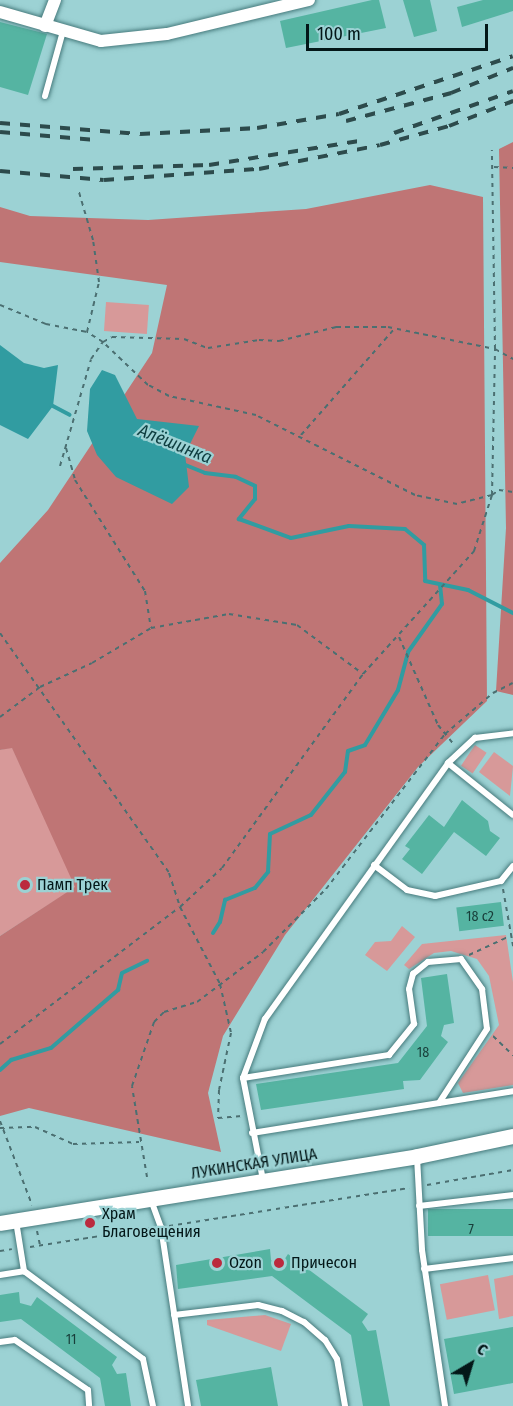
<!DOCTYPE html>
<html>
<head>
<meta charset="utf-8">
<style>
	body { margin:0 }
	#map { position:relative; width:513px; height:1406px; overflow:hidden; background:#9cd2d4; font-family:"Fira Sans Condensed",sans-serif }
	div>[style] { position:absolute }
	.green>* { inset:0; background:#d79999; transform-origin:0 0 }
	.forest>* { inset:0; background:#bf7575 }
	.water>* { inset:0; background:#319ca1 }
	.stream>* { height:4px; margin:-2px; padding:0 2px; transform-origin:2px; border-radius:2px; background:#319ca1 }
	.building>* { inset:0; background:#55b4a2; transform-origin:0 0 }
	.path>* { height:2px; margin-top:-1px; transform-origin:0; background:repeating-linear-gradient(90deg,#4b6f71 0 4.5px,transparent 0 9px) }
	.roads { filter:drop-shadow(0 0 2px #477b7d) drop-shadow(0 0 2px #477b7d) }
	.service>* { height:6px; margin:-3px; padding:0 3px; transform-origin:3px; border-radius:3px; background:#fff }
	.minor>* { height:12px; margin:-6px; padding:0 6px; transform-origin:6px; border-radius:6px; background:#fff }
	.tertiary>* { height:15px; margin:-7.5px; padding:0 7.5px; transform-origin:7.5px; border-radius:7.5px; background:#fff }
	.rail>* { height:4px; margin-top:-2px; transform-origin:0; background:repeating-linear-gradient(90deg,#2d4b4c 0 10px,transparent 0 20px) }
	.dots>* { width:16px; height:16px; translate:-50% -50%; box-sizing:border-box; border:3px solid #9cd2d4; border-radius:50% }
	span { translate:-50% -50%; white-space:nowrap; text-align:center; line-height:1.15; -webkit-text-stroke:4.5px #9cd2d4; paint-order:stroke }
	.number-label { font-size:14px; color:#183e3a }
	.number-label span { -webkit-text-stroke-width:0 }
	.poi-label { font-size:16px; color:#031718 }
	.left { translate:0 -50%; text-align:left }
	.street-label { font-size:16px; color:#031718 }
	.water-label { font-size:18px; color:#0e3e40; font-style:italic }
	.north { position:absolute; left:441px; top:1334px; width:60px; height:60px; -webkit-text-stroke:4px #9cd2d4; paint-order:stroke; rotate:38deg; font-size:16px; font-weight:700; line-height:24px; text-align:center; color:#031718 }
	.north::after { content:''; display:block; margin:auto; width:21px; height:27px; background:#031718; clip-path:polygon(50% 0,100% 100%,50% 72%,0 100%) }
	.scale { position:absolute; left:306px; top:24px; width:182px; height:27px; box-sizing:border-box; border:3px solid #031718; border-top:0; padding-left:8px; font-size:18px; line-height:21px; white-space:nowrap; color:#031718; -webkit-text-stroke:4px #9cd2d4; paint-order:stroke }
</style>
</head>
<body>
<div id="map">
	<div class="green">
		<i style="left:106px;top:302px;width:43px;height:29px;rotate:4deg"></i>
		<i style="left:475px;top:745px;width:14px;height:25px;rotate:34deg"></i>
		<i style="clip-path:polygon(12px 747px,76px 887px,0 936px,0 750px)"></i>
		<i style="clip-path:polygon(494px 752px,513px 766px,510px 796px,479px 772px)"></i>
		<i style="clip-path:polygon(402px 926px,415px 937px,387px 971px,365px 955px,375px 942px,391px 941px)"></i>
		<i style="clip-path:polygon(506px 935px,513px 982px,513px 1085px,463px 1093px,458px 1083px,499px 1025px,489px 976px,477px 959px,451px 951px,434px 953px,409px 969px,404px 965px,422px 944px)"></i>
		<i style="left:488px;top:1275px;width:36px;height:49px;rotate:79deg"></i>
		<i style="clip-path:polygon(513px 1275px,513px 1316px,499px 1319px,494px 1279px)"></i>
		<i style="clip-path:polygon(265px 1315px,291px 1324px,281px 1351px,207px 1325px,207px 1320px)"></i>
	</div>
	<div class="forest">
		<i style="clip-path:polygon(513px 142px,513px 695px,496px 691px,506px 528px,499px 149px)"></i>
		<i style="clip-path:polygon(430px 185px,483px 197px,487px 701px,418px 767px,285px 935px,223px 1036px,208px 1093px,221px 1152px,29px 1108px,0 1116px,0 936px,75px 887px,12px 748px,0 750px,0 563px,48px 510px,152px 353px,167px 285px,0 262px,0 207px,30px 216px,148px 220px,306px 209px)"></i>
	</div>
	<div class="water">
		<i style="clip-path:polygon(0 345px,24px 363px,44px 368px,58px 365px,53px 406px,28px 439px,0 425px)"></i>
		<i style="clip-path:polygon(102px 370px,115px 375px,137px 419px,199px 426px,185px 454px,189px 487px,172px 504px,116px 477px,97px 455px,87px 431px,90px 389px)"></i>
	</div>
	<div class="stream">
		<i style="left:51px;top:405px;width:21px;rotate:28deg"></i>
		<i style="left:183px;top:464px;width:24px;rotate:22deg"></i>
		<i style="left:205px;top:473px;width:31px;rotate:7deg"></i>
		<i style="left:236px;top:477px;width:21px;rotate:25deg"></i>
		<i style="left:255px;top:486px;width:13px;rotate:90deg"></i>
		<i style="left:255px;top:499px;width:26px;rotate:129deg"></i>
		<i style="left:239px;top:519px;width:55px;rotate:20.1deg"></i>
		<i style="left:291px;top:538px;width:59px;rotate:-11.7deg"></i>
		<i style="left:349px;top:526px;width:56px;rotate:3.1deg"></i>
		<i style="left:405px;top:529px;width:25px;rotate:40deg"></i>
		<i style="left:424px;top:545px;width:36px;rotate:88deg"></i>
		<i style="left:425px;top:581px;width:44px;rotate:11.8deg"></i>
		<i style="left:468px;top:590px;width:51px;rotate:27.1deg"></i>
		<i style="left:213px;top:933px;width:13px;rotate:-58deg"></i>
		<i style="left:220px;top:922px;width:23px;rotate:-77deg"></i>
		<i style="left:225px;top:900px;width:32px;rotate:-22deg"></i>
		<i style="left:255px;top:888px;width:21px;rotate:-51deg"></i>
		<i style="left:268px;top:872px;width:38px;rotate:-87deg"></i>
		<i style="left:270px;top:834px;width:45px;rotate:-24.9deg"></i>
		<i style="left:311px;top:815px;width:55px;rotate:-51.7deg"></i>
		<i style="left:345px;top:772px;width:21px;rotate:-82deg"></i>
		<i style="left:348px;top:751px;width:18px;rotate:-19deg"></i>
		<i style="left:365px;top:745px;width:64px;rotate:-59deg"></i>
		<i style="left:398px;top:690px;width:39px;rotate:-75deg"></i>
		<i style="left:408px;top:652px;width:59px;rotate:-54.7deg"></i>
		<i style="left:442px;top:604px;width:19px;rotate:-96deg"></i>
		<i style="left:0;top:1070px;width:15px;rotate:-42deg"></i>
		<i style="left:11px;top:1060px;width:42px;rotate:-16.7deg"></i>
		<i style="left:51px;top:1048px;width:89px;rotate:-40.9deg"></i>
		<i style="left:118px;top:990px;width:17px;rotate:-77deg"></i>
		<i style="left:122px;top:973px;width:28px;rotate:-26deg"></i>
	</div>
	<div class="building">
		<i style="clip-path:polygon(372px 0,379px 0,386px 28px,286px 48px,280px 21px)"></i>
		<i style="clip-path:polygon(403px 0,430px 0,437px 31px,414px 37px)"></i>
		<i style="clip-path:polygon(483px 0,513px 0,513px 11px,462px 27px,457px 7px)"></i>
		<i style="clip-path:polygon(0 22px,47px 34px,28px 95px,0 87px)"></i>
		<i style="clip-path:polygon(462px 800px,488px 821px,490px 831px,500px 838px,486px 856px,454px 832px,422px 874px,402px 859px,410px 849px,405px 846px,429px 815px,444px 827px)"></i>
		<i style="left:501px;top:902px;width:24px;height:45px;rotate:83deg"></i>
		<i style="clip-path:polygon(447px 974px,454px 1023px,444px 1025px,441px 1036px,448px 1042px,420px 1080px,403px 1081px,404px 1089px,261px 1110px,256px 1084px,398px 1063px,427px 1026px,421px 978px)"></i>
		<i style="left:513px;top:1209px;width:27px;height:85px;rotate:90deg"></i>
		<i style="clip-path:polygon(270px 1249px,271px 1260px,282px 1263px,288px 1254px,368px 1314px,362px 1322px,368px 1331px,376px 1330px,390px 1406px,363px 1406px,351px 1335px,272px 1276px,178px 1289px,176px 1265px)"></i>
		<i style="clip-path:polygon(19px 1292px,20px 1303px,31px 1306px,37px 1297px,117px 1357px,112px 1365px,117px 1374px,126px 1373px,131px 1406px,105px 1406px,100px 1378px,21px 1319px,0 1322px,0 1295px)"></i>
		<i style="clip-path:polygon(513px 1327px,513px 1383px,454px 1394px,444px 1339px)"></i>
		<i style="clip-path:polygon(271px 1367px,278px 1406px,201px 1406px,196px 1380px)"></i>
	</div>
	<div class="path">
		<i style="left:494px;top:167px;width:19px;rotate:3deg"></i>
		<i style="left:0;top:305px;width:50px;rotate:22.4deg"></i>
		<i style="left:46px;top:324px;width:42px;rotate:11deg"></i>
		<i style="left:301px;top:435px;width:141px;rotate:-48.7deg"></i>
		<i style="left:66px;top:448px;width:33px;rotate:74deg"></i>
		<i style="left:75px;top:480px;width:131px;rotate:57.8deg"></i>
		<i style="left:145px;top:591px;width:37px;rotate:81deg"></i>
		<i style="left:60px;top:466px;width:111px;rotate:-73.8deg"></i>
		<i style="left:91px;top:359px;width:21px;rotate:-55deg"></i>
		<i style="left:103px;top:342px;width:10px;rotate:-29deg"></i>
		<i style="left:112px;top:337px;width:72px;rotate:1.6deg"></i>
		<i style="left:184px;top:339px;width:26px;rotate:21deg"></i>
		<i style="left:208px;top:348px;width:52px;rotate:-8.9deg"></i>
		<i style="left:259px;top:340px;width:20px;rotate:3deg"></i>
		<i style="left:279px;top:341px;width:59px;rotate:-13.8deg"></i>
		<i style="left:336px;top:327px;width:52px"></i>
		<i style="left:388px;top:327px;width:109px;rotate:11.6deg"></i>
		<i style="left:495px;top:349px;width:21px;rotate:29deg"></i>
		<i style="left:492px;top:495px;width:146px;rotate:-88.8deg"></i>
		<i style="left:495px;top:349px;width:199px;rotate:-90.9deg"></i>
		<i style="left:492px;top:495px;width:9px;rotate:-36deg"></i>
		<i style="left:499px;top:490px;width:14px;rotate:8deg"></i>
		<i style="left:0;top:633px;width:294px;rotate:54.8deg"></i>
		<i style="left:169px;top:873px;width:36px;rotate:72deg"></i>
		<i style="left:180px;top:907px;width:87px;rotate:62.5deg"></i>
		<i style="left:220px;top:984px;width:50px;rotate:77.3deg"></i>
		<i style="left:231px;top:1033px;width:58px;rotate:101.9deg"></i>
		<i style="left:219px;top:1090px;width:28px;rotate:92deg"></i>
		<i style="left:218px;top:1118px;width:24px;rotate:-5deg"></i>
		<i style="left:399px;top:637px;width:96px;rotate:66.1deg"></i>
		<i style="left:438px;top:725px;width:26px;rotate:51deg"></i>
		<i style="left:0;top:717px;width:50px;rotate:-36.9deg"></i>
		<i style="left:40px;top:687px;width:57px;rotate:-24.8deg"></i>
		<i style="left:92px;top:663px;width:69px;rotate:-30.7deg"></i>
		<i style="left:151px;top:628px;width:79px;rotate:-10.2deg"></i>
		<i style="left:229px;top:614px;width:69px;rotate:9.2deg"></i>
		<i style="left:297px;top:625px;width:82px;rotate:36.6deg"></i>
		<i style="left:503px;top:889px;width:58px;rotate:80deg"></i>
		<i style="left:469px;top:955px;width:45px;rotate:-24.9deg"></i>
		<i style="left:493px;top:1036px;width:28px;rotate:44deg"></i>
		<i style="left:0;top:1044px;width:226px;rotate:-37.3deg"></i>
		<i style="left:180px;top:907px;width:57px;rotate:-42.9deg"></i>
		<i style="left:222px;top:868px;width:240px;rotate:-54deg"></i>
		<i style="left:363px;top:674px;width:166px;rotate:-47.9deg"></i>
		<i style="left:474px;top:551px;width:59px;rotate:-72.2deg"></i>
		<i style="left:492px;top:495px;width:36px;rotate:166deg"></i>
		<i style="left:457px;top:504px;width:43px;rotate:-167.9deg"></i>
		<i style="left:415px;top:495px;width:178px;rotate:-153.3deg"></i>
		<i style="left:256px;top:415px;width:89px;rotate:-167.7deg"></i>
		<i style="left:169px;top:396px;width:24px;rotate:-152deg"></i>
		<i style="left:148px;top:385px;width:62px;rotate:-136.3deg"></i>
		<i style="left:103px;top:342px;width:19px;rotate:-148deg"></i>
		<i style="left:87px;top:332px;width:51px;rotate:-76.5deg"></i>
		<i style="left:99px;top:282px;width:42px;rotate:-98.1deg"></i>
		<i style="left:93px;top:240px;width:50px;rotate:-106.3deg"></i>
		<i style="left:0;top:1121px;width:90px;rotate:69.1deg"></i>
		<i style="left:0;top:1128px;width:35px;rotate:-2deg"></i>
		<i style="left:35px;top:1127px;width:42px;rotate:24.1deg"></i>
		<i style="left:73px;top:1144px;width:66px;rotate:-1.7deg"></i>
		<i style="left:147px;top:1177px;width:92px;rotate:-99.4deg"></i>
		<i style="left:132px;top:1086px;width:68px;rotate:-71deg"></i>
		<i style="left:154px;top:1022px;width:14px;rotate:-45deg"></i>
		<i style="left:164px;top:1012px;width:34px;rotate:-17deg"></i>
		<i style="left:197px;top:1002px;width:83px;rotate:-37.1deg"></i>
		<i style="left:263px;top:952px;width:89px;rotate:-45deg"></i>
		<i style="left:326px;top:889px;width:195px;rotate:-52.5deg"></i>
		<i style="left:445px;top:734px;width:63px;rotate:-40.5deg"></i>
		<i style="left:493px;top:693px;width:22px;rotate:-27deg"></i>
		<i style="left:427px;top:1185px;width:87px;rotate:-9.9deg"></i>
		<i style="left:169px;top:1226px;width:243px;rotate:-9deg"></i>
		<i style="left:37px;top:1231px;width:14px;rotate:78deg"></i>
		<i style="left:30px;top:1247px;width:122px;rotate:-8.9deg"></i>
		<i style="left:0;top:1251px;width:12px;rotate:-9deg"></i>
	</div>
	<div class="roads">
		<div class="service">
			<i style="left:45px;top:96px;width:67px;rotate:-74.5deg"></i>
			<i style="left:448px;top:763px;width:83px;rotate:38.7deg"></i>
			<i style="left:374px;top:865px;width:41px;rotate:37.1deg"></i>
			<i style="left:407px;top:890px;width:29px;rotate:12deg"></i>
			<i style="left:435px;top:896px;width:68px;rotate:-12.8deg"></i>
			<i style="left:501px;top:881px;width:19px;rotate:-51deg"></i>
			<i style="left:243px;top:1078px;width:148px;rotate:-9deg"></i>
			<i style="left:389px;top:1055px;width:40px;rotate:-51deg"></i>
			<i style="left:414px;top:1024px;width:35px;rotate:-98deg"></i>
			<i style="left:409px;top:989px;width:16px;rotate:-75deg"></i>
			<i style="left:413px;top:974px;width:19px;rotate:-39deg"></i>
			<i style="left:428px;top:962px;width:33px;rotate:-5deg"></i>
			<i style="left:461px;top:959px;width:37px;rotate:55deg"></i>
			<i style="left:482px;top:989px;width:40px;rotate:82.9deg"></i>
			<i style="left:487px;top:1029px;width:88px;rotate:123deg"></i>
			<i style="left:252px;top:1133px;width:264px;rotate:-9.1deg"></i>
			<i style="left:417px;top:1157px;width:93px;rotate:86.9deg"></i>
			<i style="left:422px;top:1250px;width:158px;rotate:81.6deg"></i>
			<i style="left:263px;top:1180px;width:104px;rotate:-101.1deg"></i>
			<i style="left:243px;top:1078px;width:63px;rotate:-69.6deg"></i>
			<i style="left:265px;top:1019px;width:315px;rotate:-54.4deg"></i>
			<i style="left:448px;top:763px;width:37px;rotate:-43deg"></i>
			<i style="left:475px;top:738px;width:38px;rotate:-7deg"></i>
			<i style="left:151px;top:1200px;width:29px;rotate:70deg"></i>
			<i style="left:161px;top:1227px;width:181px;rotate:81.4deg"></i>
			<i style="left:419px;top:1206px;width:95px;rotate:-6.7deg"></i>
			<i style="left:16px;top:1221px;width:51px;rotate:80.9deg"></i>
			<i style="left:424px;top:1269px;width:90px;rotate:-7deg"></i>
			<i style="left:0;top:1275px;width:24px;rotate:-9deg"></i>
			<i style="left:24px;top:1271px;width:148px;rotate:36.5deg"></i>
			<i style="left:143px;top:1359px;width:48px;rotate:78deg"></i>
			<i style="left:174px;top:1315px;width:85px;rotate:-6.8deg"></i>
			<i style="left:258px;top:1305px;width:25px;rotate:14deg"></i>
			<i style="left:282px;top:1311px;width:25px;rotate:27deg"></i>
			<i style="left:304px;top:1322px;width:28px;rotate:41deg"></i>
			<i style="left:325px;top:1340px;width:22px;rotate:58deg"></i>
			<i style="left:337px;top:1359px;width:48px;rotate:80.3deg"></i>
			<i style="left:0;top:1342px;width:15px;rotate:-8deg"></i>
			<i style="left:15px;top:1340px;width:88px;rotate:34.4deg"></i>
			<i style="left:88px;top:1390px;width:16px;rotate:86deg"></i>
		</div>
		<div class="minor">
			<i style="left:0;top:12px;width:105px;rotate:16deg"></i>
			<i style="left:101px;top:41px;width:66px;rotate:-6.1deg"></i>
			<i style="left:167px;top:34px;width:146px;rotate:-13.5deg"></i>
			<i style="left:45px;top:26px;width:28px;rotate:-69deg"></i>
		</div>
		<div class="tertiary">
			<i style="left:0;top:1223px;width:422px;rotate:-9.1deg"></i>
			<i style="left:417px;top:1156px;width:98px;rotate:-11.8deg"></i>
		</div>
	</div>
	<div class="rail">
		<i style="left:346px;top:121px;width:109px;rotate:-14.9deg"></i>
		<i style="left:451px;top:93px;width:67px;rotate:-22deg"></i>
		<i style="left:0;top:123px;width:140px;rotate:4.5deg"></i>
		<i style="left:140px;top:134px;width:117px;rotate:-2.9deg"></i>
		<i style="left:257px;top:128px;width:83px;rotate:-9.7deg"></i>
		<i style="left:339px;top:114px;width:183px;rotate:-18.4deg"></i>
		<i style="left:0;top:132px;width:96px;rotate:4.8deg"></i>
		<i style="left:394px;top:133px;width:126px;rotate:-19.4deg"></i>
		<i style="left:73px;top:169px;width:136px;rotate:-1.7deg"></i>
		<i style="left:209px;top:165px;width:152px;rotate:-9.1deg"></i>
		<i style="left:0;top:171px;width:104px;rotate:4.9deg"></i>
		<i style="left:104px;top:180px;width:155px;rotate:-4.1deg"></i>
		<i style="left:259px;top:169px;width:123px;rotate:-11.2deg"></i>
		<i style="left:380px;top:145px;width:72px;rotate:-15.4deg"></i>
		<i style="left:449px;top:126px;width:69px;rotate:-21.3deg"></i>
	</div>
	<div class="dots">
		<i style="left:25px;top:885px;background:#bb2a3e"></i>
		<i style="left:90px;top:1223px;background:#bb2a3e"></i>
		<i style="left:217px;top:1263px;background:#bb2a3e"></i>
		<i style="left:279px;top:1263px;background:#bb2a3e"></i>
	</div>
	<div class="number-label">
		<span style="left:480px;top:917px">18 с2</span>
		<span style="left:423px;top:1053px">18</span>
		<span style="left:471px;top:1230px">7</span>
		<span style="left:71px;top:1340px">11</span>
	</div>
	<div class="poi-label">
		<span class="left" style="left:37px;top:885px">Памп Трек</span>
		<span class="left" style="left:102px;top:1223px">Храм<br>Благовещения</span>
		<span class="left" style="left:229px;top:1263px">Ozon</span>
		<span class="left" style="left:291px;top:1263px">Причесон</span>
	</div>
	<div class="street-label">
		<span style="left:254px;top:1164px;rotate:-9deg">ЛУКИНСКАЯ УЛИЦА</span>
	</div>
	<div class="water-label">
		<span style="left:175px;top:444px;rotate:22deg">Алёшинка</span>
	</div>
	<div class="north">С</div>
	<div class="scale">100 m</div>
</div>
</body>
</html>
